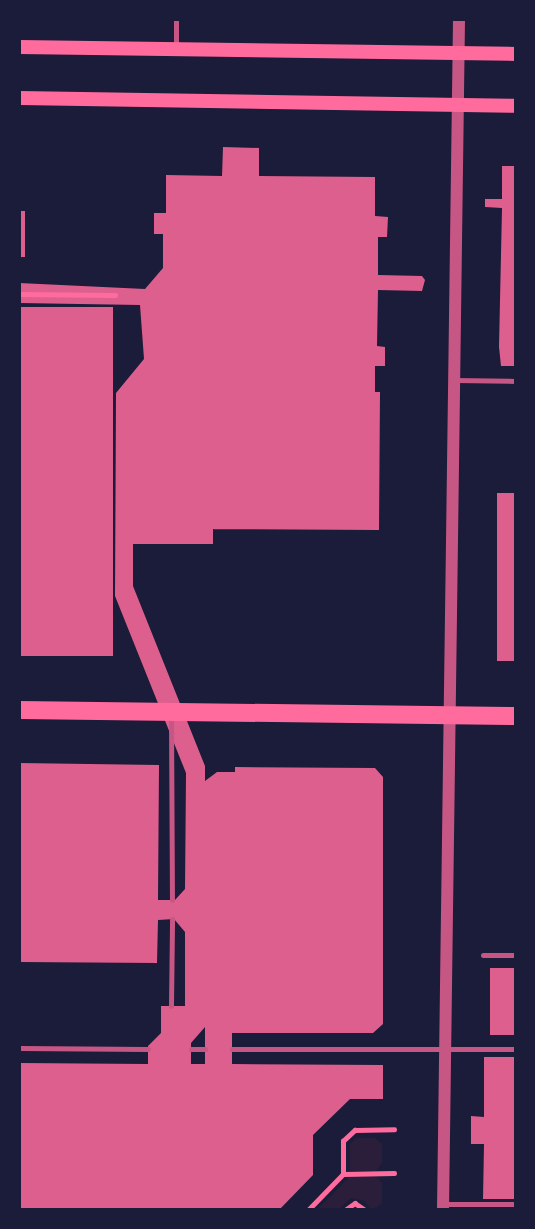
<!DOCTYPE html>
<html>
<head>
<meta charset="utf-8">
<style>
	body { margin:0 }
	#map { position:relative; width:535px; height:1229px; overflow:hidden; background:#1b1b3a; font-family:Quicksand,sans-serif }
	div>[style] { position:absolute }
	.green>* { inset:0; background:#2a1e3b }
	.building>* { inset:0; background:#dd5f8e; transform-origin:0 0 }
	.path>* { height:4.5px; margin:-2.25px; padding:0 2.25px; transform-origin:2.25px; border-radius:2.25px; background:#ff6b9d }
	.service>* { height:5px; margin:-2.5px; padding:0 2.5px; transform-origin:2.5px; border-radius:2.5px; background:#c65784 }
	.tertiary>* { height:12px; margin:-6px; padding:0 6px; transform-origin:6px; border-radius:6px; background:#c65784 }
	.secondary>* { height:14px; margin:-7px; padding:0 7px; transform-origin:7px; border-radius:7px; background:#ff6b9d }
	.primary>* { height:18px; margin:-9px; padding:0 9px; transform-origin:9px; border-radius:9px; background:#ff6b9d }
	span { translate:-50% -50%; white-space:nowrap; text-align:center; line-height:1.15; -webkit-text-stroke:5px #1b1b3a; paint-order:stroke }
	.frame { position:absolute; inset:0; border:21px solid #1b1b3a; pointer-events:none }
</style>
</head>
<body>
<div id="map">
	<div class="green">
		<i style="clip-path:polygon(356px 1138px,375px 1138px,382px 1144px,382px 1163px,376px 1171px,350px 1171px,350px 1144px)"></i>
		<i style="clip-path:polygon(350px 1176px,376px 1176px,382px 1183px,382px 1204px,371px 1210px,365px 1201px,351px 1198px,339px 1209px,318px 1209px)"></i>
	</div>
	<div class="building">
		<i style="clip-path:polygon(evenodd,223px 147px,259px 148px,259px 176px,375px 177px,375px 216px,388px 217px,387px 237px,378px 237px,378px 275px,422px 276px,425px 280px,422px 291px,378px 290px,377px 346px,385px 347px,385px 366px,375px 366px,375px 392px,380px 392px,379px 530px,213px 529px,213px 544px,133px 544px,133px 586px,205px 766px,205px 781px,217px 772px,235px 772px,235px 767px,375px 768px,383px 777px,383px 1024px,373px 1033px,232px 1033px,232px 1064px,383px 1065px,383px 1099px,350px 1099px,313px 1135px,313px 1175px,279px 1210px,19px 1210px,19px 1063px,148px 1064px,148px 1046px,161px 1033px,161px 1006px,185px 1006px,185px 932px,174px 919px,158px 920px,157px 963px,19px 962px,19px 763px,159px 765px,158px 900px,175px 900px,185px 889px,186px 773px,115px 596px,116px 393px,144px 359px,140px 305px,19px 303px,19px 283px,145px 289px,163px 268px,163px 234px,154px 234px,154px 213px,166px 213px,166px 175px,222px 176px,223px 147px,205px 1027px,205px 1064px,191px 1064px,191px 1043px,205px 1027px)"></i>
		<i style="clip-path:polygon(502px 166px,516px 166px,516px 366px,501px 366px,499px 347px,502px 208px,485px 207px,485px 199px,502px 199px)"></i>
		<i style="left:19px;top:211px;width:6px;height:46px"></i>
		<i style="left:19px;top:307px;width:94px;height:349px"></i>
		<i style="left:497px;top:493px;width:19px;height:168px"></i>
		<i style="left:490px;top:968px;width:26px;height:67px"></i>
		<i style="clip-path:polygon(484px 1057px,516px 1057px,516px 1199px,483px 1199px,484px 1144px,471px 1144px,471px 1116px,484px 1117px)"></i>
	</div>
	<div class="path">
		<i style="left:19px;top:294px;width:96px;rotate:0.6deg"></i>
		<i style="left:343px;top:1174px;width:51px;rotate:-1.1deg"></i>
		<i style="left:308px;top:1210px;width:50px;rotate:-45.8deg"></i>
		<i style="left:343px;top:1174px;width:33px;rotate:-90deg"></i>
		<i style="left:343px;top:1141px;width:16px;rotate:-43deg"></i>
		<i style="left:355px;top:1130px;width:39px;rotate:-1deg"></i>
		<i style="left:345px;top:1210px;width:12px;rotate:-35deg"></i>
		<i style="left:355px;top:1203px;width:12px;rotate:35deg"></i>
	</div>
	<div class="service">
		<i style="left:176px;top:19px;width:27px;rotate:90deg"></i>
		<i style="left:454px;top:380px;width:62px;rotate:0.9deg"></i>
		<i style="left:171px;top:715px;width:185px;rotate:89.7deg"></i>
		<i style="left:483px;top:955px;width:33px"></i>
		<i style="left:171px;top:1006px;width:87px;rotate:-89.3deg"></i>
		<i style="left:19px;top:1048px;width:129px;rotate:0.4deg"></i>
		<i style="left:191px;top:1049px;width:14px"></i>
		<i style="left:232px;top:1049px;width:284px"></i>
		<i style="left:443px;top:1204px;width:73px"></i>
	</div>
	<div class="tertiary">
		<i style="left:443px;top:1210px;width:1191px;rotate:-89.23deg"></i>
	</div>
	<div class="secondary">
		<i style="left:19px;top:47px;width:497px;rotate:0.8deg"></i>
		<i style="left:19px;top:98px;width:497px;rotate:0.9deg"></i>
	</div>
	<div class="primary">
		<i style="left:19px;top:710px;width:497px;rotate:0.7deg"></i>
	</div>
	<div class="frame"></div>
</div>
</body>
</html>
